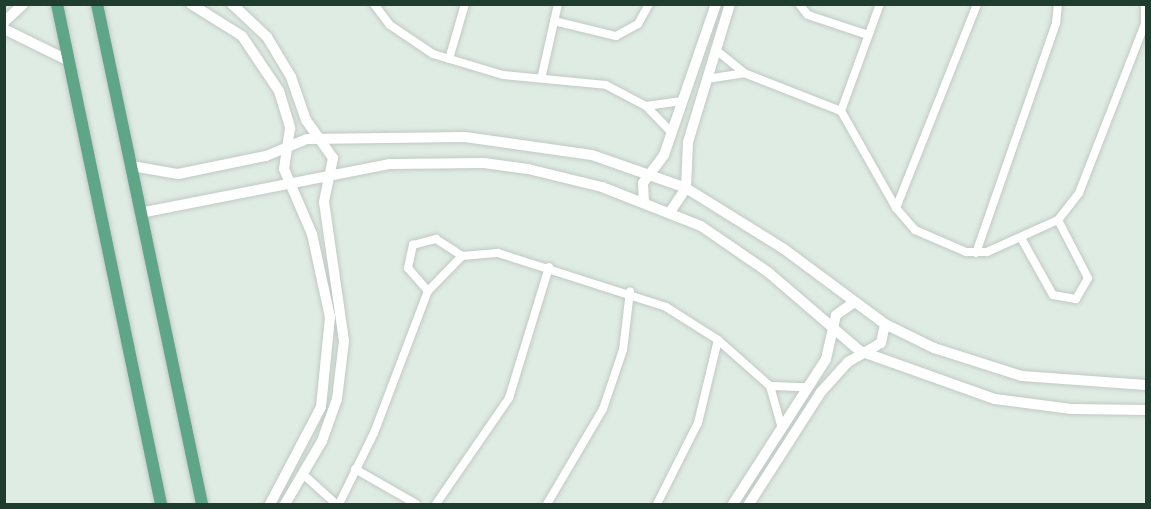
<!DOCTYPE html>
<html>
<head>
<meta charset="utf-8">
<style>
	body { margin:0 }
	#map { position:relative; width:1151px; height:509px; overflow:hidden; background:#dfece3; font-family:"Golos Text",sans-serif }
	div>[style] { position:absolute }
	.roads { filter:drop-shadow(0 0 2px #c0c9c5) drop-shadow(0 0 2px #c0c9c5) }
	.minor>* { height:8px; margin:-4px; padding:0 4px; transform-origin:4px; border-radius:4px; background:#fff }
	.tertiary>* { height:10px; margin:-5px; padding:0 5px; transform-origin:5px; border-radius:5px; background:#fff }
	.primary>* { height:12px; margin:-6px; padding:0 6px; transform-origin:6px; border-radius:6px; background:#5ea687 }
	span { translate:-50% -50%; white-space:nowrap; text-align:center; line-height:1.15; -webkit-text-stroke:4.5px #eff8f2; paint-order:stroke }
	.frame { position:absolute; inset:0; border:6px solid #1e3d2f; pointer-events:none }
</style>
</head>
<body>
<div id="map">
	<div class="roads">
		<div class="minor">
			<i style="left:374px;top:4px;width:26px;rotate:53deg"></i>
			<i style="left:390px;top:25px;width:52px;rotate:34deg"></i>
			<i style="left:433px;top:54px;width:73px;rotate:16.7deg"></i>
			<i style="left:503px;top:75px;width:103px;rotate:5.5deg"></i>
			<i style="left:606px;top:85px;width:45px;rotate:27.7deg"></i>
			<i style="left:646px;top:106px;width:37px;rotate:46deg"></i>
			<i style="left:799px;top:4px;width:14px;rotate:51deg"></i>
			<i style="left:808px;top:15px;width:63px;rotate:18.4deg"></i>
			<i style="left:554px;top:21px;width:64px;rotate:13.6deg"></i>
			<i style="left:616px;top:36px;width:25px;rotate:-29deg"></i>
			<i style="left:638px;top:24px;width:23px;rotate:-61deg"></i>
			<i style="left:716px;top:50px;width:36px;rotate:39deg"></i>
			<i style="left:744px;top:73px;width:104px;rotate:21.4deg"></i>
			<i style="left:841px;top:111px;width:112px;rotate:60.4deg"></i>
			<i style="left:896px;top:208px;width:29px;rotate:49deg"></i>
			<i style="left:915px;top:230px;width:56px;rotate:23.3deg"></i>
			<i style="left:966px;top:252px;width:21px"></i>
			<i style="left:987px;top:252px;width:78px;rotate:-24.3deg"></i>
			<i style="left:1058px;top:220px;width:34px;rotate:-52deg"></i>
			<i style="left:1079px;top:193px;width:181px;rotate:-68.7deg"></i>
			<i style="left:1145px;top:24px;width:20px;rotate:-90deg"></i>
			<i style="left:449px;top:59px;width:57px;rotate:-73.8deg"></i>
			<i style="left:542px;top:75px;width:73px;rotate:-77.3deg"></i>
			<i style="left:707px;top:79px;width:37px;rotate:-9deg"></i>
			<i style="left:646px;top:106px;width:36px;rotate:-8deg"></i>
			<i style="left:841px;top:111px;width:114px;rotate:-70deg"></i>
			<i style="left:896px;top:208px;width:219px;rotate:-68.3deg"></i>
			<i style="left:1021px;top:238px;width:65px;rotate:60.7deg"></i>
			<i style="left:1053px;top:295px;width:23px;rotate:10deg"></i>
			<i style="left:1076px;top:299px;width:24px;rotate:-60deg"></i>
			<i style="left:1088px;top:278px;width:65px;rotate:-117.3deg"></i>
			<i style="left:976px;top:253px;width:244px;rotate:-70.8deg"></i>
			<i style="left:1056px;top:23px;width:19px;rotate:-84deg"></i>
			<i style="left:428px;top:291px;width:30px;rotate:-131deg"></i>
			<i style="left:408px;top:268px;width:24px;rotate:-78deg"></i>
			<i style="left:413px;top:245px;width:24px;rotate:-15deg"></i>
			<i style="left:436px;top:239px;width:31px;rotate:33deg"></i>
			<i style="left:770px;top:386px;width:37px;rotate:2deg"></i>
			<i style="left:355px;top:469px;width:70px;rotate:29.8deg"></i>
			<i style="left:304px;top:475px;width:43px;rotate:42.2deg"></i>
			<i style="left:339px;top:504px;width:79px;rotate:-63.8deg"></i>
			<i style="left:374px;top:433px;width:152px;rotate:-69.2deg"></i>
			<i style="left:428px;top:291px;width:49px;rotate:-45.8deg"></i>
			<i style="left:462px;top:256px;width:36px;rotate:-5deg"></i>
			<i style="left:498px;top:253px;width:176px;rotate:17.8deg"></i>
			<i style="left:666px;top:307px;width:62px;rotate:32.4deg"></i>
			<i style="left:718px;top:340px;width:69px;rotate:41.5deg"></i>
			<i style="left:770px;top:386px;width:41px;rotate:74.2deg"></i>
			<i style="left:436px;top:504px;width:129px;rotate:-55.4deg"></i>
			<i style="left:509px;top:398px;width:137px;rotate:-73deg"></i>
			<i style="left:547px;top:504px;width:110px;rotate:-59.5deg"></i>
			<i style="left:603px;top:409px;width:62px;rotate:-71.3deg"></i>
			<i style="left:623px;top:350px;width:59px;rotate:-83.2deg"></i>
			<i style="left:657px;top:504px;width:91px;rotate:-63.2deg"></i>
			<i style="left:698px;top:423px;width:85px;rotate:-76.5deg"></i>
		</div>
		<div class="tertiary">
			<i style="left:191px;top:4px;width:60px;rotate:32.1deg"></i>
			<i style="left:242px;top:36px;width:66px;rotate:56.1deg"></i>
			<i style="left:279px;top:91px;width:39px;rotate:73deg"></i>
			<i style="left:290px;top:128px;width:41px;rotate:98.3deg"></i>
			<i style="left:284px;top:169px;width:71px;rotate:66.7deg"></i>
			<i style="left:312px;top:234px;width:85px;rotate:77.8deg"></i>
			<i style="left:330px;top:317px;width:90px;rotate:95.7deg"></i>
			<i style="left:321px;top:407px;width:110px;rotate:117.7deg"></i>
			<i style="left:232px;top:4px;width:48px;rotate:43.3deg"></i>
			<i style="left:267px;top:37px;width:47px;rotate:59deg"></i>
			<i style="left:291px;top:77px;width:46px;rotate:70.8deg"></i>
			<i style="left:306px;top:120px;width:47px;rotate:54.6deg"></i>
			<i style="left:333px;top:158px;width:45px;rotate:101.6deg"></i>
			<i style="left:324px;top:202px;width:140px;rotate:81.8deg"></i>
			<i style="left:344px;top:341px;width:58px;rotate:96.9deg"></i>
			<i style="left:337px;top:399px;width:45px;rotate:109.7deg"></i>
			<i style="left:322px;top:441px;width:73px;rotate:120.4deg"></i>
			<i style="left:4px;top:22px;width:26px;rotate:-43deg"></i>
			<i style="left:4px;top:29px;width:72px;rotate:26.2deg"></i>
			<i style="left:132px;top:166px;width:47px;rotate:9.9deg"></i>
			<i style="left:178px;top:174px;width:90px;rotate:-11.6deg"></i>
			<i style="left:266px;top:156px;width:44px;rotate:-22.5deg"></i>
			<i style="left:307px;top:139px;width:158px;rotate:-0.7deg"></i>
			<i style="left:465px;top:137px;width:128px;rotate:8.1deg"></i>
			<i style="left:592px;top:155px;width:100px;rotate:19.3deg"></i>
			<i style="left:686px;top:188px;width:115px;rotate:31.9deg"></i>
			<i style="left:784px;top:249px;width:126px;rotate:36.6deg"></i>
			<i style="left:885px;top:324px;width:55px;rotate:26.1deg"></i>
			<i style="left:934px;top:348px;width:92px;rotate:17.7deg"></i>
			<i style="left:1022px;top:376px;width:124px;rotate:4.2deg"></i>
			<i style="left:644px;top:202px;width:19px;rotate:-93deg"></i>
			<i style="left:643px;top:183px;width:35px;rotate:-53deg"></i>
			<i style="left:664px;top:155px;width:160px;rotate:-71deg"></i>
			<i style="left:670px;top:212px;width:29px;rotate:-56deg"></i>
			<i style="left:686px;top:188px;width:46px;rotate:-87.5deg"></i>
			<i style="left:688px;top:142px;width:144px;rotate:-73.1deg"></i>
			<i style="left:140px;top:213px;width:255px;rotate:-11.1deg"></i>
			<i style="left:390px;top:164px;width:94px;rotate:-0.6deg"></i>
			<i style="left:484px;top:163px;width:44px;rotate:7.8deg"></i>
			<i style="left:528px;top:169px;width:76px;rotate:13.7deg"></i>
			<i style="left:602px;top:187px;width:106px;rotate:21.5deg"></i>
			<i style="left:701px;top:226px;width:81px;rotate:34.5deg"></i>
			<i style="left:768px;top:272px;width:121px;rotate:40.7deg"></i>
			<i style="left:860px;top:351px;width:143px;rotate:19.6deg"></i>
			<i style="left:995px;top:399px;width:77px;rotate:7.5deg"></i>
			<i style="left:1071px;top:409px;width:75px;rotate:0.8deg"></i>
			<i style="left:733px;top:504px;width:172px;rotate:-57.3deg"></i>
			<i style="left:826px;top:359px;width:45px;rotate:-77.2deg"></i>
			<i style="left:836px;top:315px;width:21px;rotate:-35deg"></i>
			<i style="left:749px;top:504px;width:133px;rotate:-57.3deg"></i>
			<i style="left:821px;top:392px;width:40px;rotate:-48deg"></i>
			<i style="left:848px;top:362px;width:38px;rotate:-30deg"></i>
			<i style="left:881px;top:343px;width:19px;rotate:-78deg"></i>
		</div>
		<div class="primary">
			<i style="left:57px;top:4px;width:511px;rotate:78.25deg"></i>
			<i style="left:97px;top:4px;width:511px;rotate:78.14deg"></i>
		</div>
	</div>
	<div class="frame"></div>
</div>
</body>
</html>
